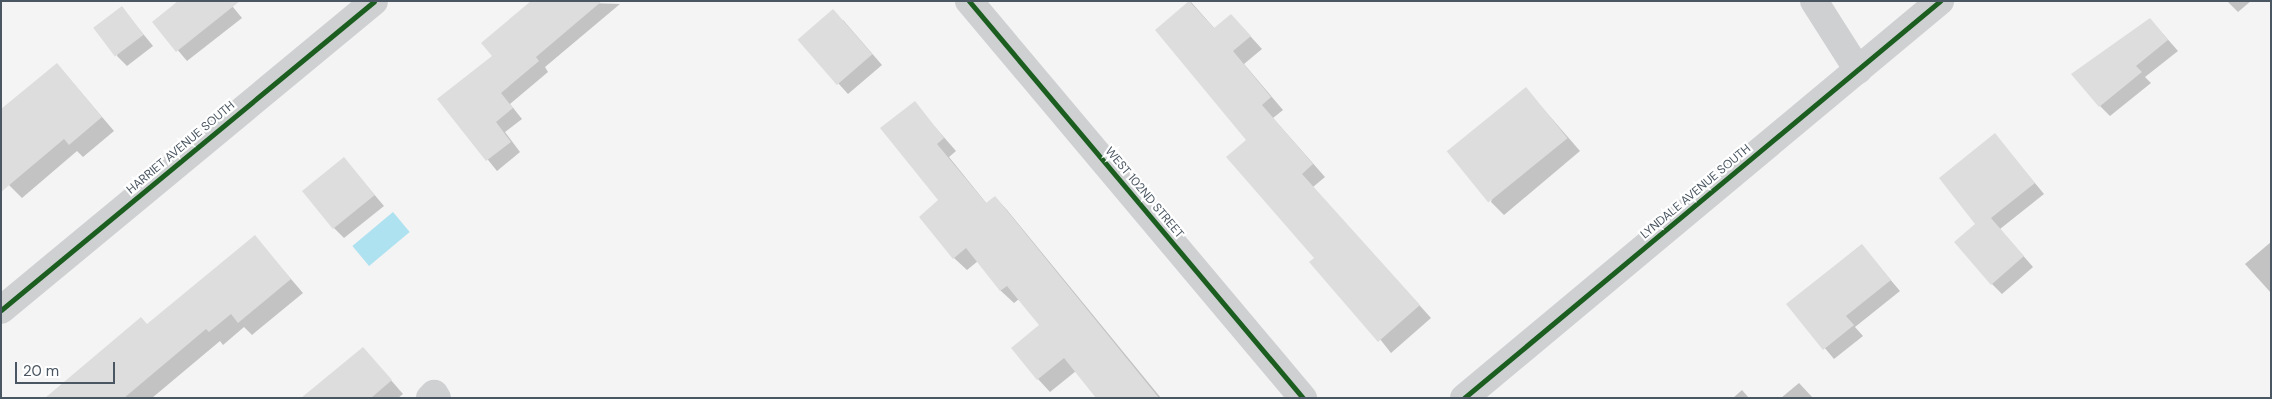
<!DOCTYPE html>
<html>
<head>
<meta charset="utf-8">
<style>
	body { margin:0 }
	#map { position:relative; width:2272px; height:399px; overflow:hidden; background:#f4f4f4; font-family:"DM Sans",sans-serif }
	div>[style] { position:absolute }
	.water>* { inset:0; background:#aee2f0; transform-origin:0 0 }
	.shadow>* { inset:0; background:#0003 }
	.building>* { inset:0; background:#ddddde; transform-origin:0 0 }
	.minor>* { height:28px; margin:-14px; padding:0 14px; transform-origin:14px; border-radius:14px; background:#ced0d2 }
	.cycleway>* { height:5px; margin:-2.5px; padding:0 2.5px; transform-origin:2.5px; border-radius:2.5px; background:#1b5e20 }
	span { translate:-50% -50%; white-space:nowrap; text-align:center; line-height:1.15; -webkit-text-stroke:4.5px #fff; paint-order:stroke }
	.street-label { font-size:12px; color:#4a5661 }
	.frame { position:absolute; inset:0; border:2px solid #4a5661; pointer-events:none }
	.scale { position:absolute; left:15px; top:362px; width:100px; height:22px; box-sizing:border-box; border:2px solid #4a5661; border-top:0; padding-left:6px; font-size:15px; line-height:18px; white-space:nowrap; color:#4a5661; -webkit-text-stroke:4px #fff; paint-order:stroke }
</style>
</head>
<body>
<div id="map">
	<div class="water">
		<i style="left:393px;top:212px;width:26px;height:53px;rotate:50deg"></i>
	</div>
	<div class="shadow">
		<i style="clip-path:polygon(228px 1px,242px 18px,187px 61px,154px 22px)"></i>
		<i style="clip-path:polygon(531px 1px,620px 4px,545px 67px,548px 72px,510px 104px,522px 119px,505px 132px,520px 152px,497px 171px,439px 99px,494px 56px)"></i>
		<i style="clip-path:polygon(2227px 1px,2251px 1px,2238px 12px)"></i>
		<i style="clip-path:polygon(1191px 2px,1215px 29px,1231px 15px,1262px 49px,1244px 64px,1283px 110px,1273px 118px,1325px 177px,1313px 187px,1431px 318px,1391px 353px,1316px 258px,1248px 140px,1156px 30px)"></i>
		<i style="clip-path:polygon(122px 8px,153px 46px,127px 66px,117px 56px)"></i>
		<i style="clip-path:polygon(2150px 19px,2178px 51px,2145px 77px,2151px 83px,2110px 116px,2100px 106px)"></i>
		<i style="clip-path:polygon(843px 20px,882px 65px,848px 94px,799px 40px)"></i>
		<i style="clip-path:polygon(57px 64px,114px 131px,83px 157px,77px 151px,22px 198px,9px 185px)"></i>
		<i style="clip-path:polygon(1526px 89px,1580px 151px,1504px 215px,1491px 202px)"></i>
		<i style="clip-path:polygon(914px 103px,956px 151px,949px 157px,987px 204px,995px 197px,1007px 210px,1161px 398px,1099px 398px,1076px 371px,1050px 392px,1038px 379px,1040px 325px,1019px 299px,1014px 303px,1001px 291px,978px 261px,967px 270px,954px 258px)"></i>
		<i style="clip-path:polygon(1995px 135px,2044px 194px,2000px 229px,2033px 267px,2002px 294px,1992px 284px,1977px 224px)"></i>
		<i style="clip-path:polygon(344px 159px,384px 206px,344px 238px,334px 228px)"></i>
		<i style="clip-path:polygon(255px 237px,303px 293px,252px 335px,244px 327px,223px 345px,220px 341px,152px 398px,47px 398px,148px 325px)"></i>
		<i style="clip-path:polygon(2271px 242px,2271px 293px,2245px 264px)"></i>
		<i style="clip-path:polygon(1861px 245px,1900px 291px,1855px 327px,1863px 336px,1834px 359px,1788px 304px)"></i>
		<i style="clip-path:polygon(363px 348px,403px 394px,398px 398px,303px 398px)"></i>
		<i style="clip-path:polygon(1799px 383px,1813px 398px,1781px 398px)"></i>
		<i style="clip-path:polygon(1742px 390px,1749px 398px,1733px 398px)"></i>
	</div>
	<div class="building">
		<i style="clip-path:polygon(178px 1px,240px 1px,176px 52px,152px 22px)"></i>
		<i style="clip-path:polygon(531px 1px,602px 1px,536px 57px,539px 61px,501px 93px,513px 108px,496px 122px,511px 142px,486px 161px,437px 99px,492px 56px,481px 43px)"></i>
		<i style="clip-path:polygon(1189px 1px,1214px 28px,1231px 14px,1251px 36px,1233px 51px,1271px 97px,1262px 105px,1313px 164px,1302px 174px,1420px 305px,1378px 342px,1309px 262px,1314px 258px,1226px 157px,1246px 140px,1155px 30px)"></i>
		<i style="left:122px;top:6px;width:36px;height:36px;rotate:53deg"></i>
		<i style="left:833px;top:9px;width:60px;height:47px;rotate:49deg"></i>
		<i style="clip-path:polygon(2150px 18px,2168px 40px,2136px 66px,2142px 72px,2099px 107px,2071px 74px)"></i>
		<i style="clip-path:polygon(57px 63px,102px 117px,69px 145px,64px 139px,1px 192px,1px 109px)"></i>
		<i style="left:1526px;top:87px;width:66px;height:102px;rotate:51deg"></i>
		<i style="clip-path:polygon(915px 101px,944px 138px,937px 144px,986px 203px,995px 196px,1159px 398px,1096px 398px,1064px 358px,1037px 380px,1011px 348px,1039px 325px,1007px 286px,1000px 291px,966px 248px,953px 259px,919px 217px,938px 200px,880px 128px)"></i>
		<i style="clip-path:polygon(1995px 133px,2035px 183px,1991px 218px,2024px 256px,1991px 285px,1954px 242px,1975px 224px,1939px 178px)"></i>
		<i style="left:344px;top:157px;width:49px;height:54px;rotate:51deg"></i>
		<i style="clip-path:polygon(255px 235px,291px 279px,238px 323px,231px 314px,209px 332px,206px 329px,124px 398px,45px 398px,141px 317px,147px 324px)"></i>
		<i style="clip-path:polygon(1862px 244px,1891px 280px,1846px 316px,1854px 325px,1823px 350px,1786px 304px)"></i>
		<i style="clip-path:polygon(363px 347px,392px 380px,371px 398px,301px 398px)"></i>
	</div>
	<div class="minor">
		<i style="left:969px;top:1px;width:519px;rotate:49.93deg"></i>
		<i style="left:1814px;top:1px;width:82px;rotate:57.5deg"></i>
		<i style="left:1px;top:310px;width:484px;rotate:-39.6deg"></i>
		<i style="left:430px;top:398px;width:6px;rotate:-45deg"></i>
		<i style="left:434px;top:394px;width:5px;rotate:53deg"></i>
		<i style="left:1464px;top:398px;width:620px;rotate:-39.83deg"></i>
	</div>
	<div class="cycleway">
		<i style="left:969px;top:1px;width:519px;rotate:49.93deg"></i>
		<i style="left:1px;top:310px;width:484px;rotate:-39.6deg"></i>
		<i style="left:1464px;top:398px;width:620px;rotate:-39.83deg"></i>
	</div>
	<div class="street-label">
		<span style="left:181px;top:148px;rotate:-40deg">HARRIET AVENUE SOUTH</span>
		<span style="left:1696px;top:192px;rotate:-40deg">LYNDALE AVENUE SOUTH</span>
		<span style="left:1144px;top:193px;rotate:50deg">WEST 102ND STREET</span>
	</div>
	<div class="frame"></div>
	<div class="scale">20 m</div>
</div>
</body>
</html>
